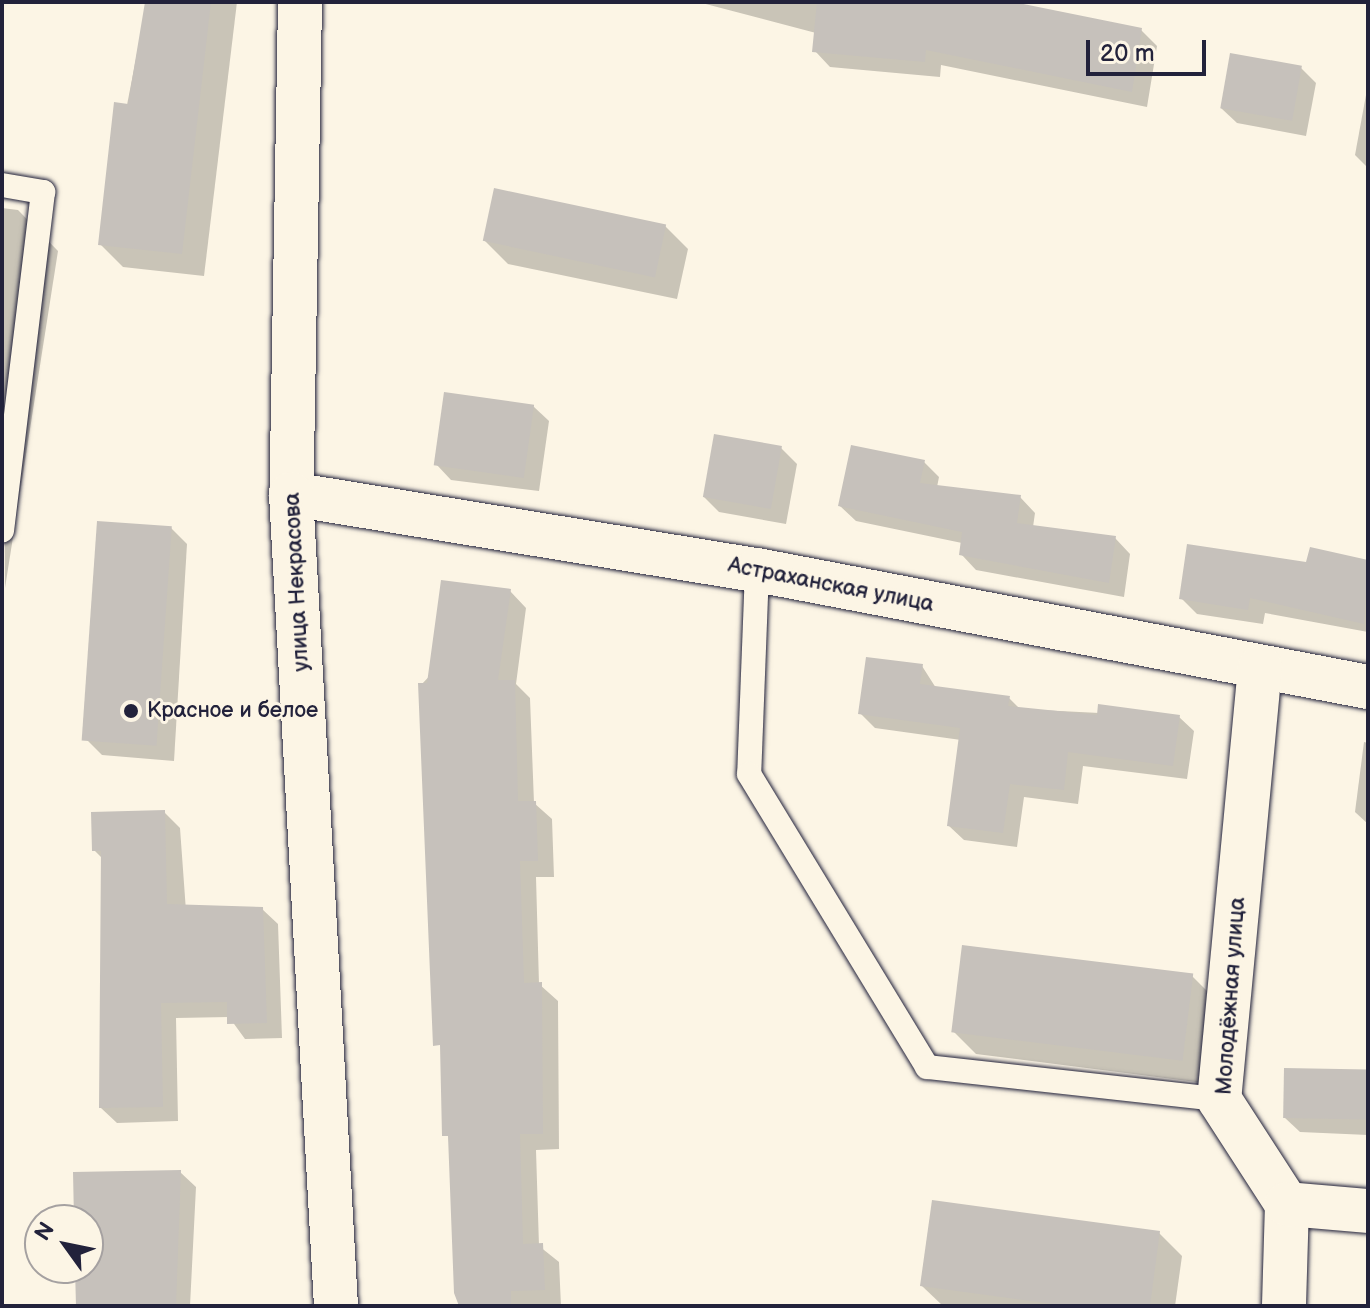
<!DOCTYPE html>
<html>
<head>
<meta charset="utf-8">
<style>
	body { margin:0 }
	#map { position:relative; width:1370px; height:1308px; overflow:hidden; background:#fcf5e5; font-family:"Balsamiq Sans",sans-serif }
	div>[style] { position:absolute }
	.shadow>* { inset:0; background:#0003 }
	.building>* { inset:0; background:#c6c1bb; transform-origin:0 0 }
	.roads { filter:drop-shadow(0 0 2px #22223b) drop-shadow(0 0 2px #22223b) }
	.service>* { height:24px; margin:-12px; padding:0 12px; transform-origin:12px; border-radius:12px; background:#fcf5e5 }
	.minor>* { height:44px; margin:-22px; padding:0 22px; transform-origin:22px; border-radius:22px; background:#fcf5e5 }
	.tertiary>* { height:44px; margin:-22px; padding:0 22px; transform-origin:22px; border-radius:22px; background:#fcf5e5 }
	.dots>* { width:22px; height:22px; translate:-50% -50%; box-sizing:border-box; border:4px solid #fcf5e5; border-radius:50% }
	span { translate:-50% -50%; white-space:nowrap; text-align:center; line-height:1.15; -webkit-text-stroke:6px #fcf5e5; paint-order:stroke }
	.street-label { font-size:22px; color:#22223b }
	.poi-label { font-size:22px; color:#22223b }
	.left { translate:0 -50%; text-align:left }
	.frame { position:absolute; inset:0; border:4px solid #22223b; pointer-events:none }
	.north { position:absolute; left:24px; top:1204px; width:80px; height:80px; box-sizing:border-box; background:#fcf5e5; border:2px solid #a5a1a1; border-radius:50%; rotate:303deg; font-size:22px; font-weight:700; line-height:32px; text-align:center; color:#22223b }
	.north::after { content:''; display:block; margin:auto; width:28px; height:36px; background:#22223b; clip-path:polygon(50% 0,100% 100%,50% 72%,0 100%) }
	.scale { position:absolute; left:1086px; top:40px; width:120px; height:36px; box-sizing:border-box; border:4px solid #22223b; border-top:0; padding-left:10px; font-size:24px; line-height:28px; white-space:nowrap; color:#22223b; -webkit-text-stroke:6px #fcf5e5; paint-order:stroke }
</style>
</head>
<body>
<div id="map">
	<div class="shadow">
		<i style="clip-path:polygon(147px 2px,237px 2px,204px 276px,123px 267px,100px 244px)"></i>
		<i style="clip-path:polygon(698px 2px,1005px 2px,1141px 30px,1157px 46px,1147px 107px,941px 65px,940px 77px,830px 67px,815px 51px,816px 33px)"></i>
		<i style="clip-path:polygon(1301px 68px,1316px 83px,1306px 136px,1237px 123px,1221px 108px)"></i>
		<i style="clip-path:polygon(1368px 84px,1368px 168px,1355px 155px)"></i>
		<i style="clip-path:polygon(2px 208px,18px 210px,58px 251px,5px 588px)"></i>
		<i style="clip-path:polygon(665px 226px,688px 249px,677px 299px,508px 264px,485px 241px)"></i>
		<i style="clip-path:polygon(533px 406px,549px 421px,539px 491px,451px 480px,436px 464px)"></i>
		<i style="clip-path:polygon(781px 448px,797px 464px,786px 524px,719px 512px,704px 497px)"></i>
		<i style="clip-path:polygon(924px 462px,939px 477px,937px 487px,1020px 497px,1035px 513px,1033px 527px,1115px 538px,1130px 554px,1124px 597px,976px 570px,961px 554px,962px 543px,856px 521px,840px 506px)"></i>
		<i style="clip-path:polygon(171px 528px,187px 544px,174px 761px,102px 755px,87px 740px)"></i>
		<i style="clip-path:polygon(1311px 549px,1368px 562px,1368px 632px,1265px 613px,1263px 624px,1197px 614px,1181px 598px,1307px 565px)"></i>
		<i style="clip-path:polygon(510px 591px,526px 608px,516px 684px,530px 698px,534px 803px,552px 819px,554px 877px,536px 877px,539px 984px,558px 1001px,559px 1149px,536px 1150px,539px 1246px,559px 1262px,561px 1306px,459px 1306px,421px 685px)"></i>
		<i style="clip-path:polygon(922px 666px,936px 688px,1009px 698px,1020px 709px,1179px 717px,1194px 731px,1187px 779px,1083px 766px,1078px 804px,1024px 797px,1017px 847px,964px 840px,949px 826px,961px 740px,875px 728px,861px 714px)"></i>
		<i style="clip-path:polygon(1364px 742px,1368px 743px,1368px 824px,1355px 812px)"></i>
		<i style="clip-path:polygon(164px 812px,180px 828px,186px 911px,262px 909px,278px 924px,282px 1038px,245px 1039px,229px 1017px,176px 1018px,178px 1121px,117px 1123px,101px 1108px,103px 859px,94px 850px)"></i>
		<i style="clip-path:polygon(1192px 976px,1215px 999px,1204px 1083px,976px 1054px,953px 1031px)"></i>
		<i style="clip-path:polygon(1368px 1072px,1368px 1135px,1300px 1132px,1284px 1117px)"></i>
		<i style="clip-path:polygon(180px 1172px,196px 1187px,190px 1306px,78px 1306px,88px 1220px,76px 1220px)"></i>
		<i style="clip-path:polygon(1159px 1233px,1182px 1256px,1175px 1306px,943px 1306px,922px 1286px)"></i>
	</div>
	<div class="building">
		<i style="clip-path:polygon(145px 2px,211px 2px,182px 254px,98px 245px,114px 102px,128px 104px)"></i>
		<i style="clip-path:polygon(817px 2px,1014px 2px,1142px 28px,1132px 92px,926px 50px,925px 62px,812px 52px)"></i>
		<i style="left:1230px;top:53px;width:73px;height:56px;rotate:10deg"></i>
		<i style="left:494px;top:188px;width:176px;height:54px;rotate:12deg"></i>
		<i style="left:444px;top:392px;width:91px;height:74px;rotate:8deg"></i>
		<i style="left:714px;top:434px;width:69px;height:64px;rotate:10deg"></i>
		<i style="clip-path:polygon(851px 445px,925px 460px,920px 483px,1021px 495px,1017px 523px,1116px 536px,1109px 583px,959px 555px,962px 532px,838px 506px)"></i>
		<i style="left:97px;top:521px;width:75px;height:220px;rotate:4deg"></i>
		<i style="clip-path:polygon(1187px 544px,1306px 562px,1310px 547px,1368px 560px,1364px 624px,1250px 598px,1248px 610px,1179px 599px)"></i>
		<i style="clip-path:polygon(441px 580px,511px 589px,498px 680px,515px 680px,518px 801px,536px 801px,538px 861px,520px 861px,524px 983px,542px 982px,543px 1134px,520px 1134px,523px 1244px,543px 1243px,545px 1290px,511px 1291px,511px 1306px,459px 1306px,454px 1293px,448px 1136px,442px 1136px,440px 1045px,433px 1046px,418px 683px,427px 683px)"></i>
		<i style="clip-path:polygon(866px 657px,923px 664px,920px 684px,1010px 696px,1008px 706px,1097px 715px,1098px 704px,1180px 715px,1173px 766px,1068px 752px,1064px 790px,1010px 784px,1003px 833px,947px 826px,960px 728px,858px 714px)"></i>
		<i style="clip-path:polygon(165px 810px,167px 904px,263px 907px,267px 1023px,227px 1024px,227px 1002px,161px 1003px,163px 1107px,99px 1108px,101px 851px,92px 851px,91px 812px)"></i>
		<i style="left:962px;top:945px;width:233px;height:88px;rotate:7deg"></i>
		<i style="left:1284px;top:1068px;width:84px;height:50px;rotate:1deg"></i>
		<i style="clip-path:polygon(181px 1170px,176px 1306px,76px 1306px,75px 1268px,88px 1268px,88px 1220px,74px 1220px,73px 1172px)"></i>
		<i style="clip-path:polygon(932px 1200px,1160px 1231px,1150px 1306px,1068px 1306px,920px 1286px)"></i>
	</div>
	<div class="roads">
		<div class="service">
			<i style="left:2px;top:185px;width:42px;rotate:9.7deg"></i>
			<i style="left:43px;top:192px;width:341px;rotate:96.9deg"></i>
			<i style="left:757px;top:570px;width:204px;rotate:92.2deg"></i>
			<i style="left:749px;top:774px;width:343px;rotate:58.7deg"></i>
			<i style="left:927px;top:1067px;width:294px;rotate:6.3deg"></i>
		</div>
		<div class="minor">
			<i style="left:291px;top:494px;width:472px;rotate:9.3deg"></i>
			<i style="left:757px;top:570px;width:622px;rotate:10.84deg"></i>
			<i style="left:1260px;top:667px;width:434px;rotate:95.4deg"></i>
			<i style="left:1219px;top:1099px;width:125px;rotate:57.1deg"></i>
			<i style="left:1287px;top:1204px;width:102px;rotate:91.7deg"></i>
			<i style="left:1287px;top:1204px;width:81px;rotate:4.9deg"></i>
		</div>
		<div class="tertiary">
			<i style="left:300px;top:2px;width:492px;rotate:91deg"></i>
			<i style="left:291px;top:494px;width:813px;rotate:86.83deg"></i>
		</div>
	</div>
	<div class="dots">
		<i style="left:131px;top:711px;background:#22223b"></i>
	</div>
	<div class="street-label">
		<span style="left:297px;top:582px;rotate:-93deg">улица Некрасова</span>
		<span style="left:831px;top:585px;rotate:11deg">Астраханская улица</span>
		<span style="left:1231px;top:996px;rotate:-86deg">Молодёжная улица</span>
	</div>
	<div class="poi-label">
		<span class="left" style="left:147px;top:711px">Красное и белое</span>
	</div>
	<div class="frame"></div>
	<div class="north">N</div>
	<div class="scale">20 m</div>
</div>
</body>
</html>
